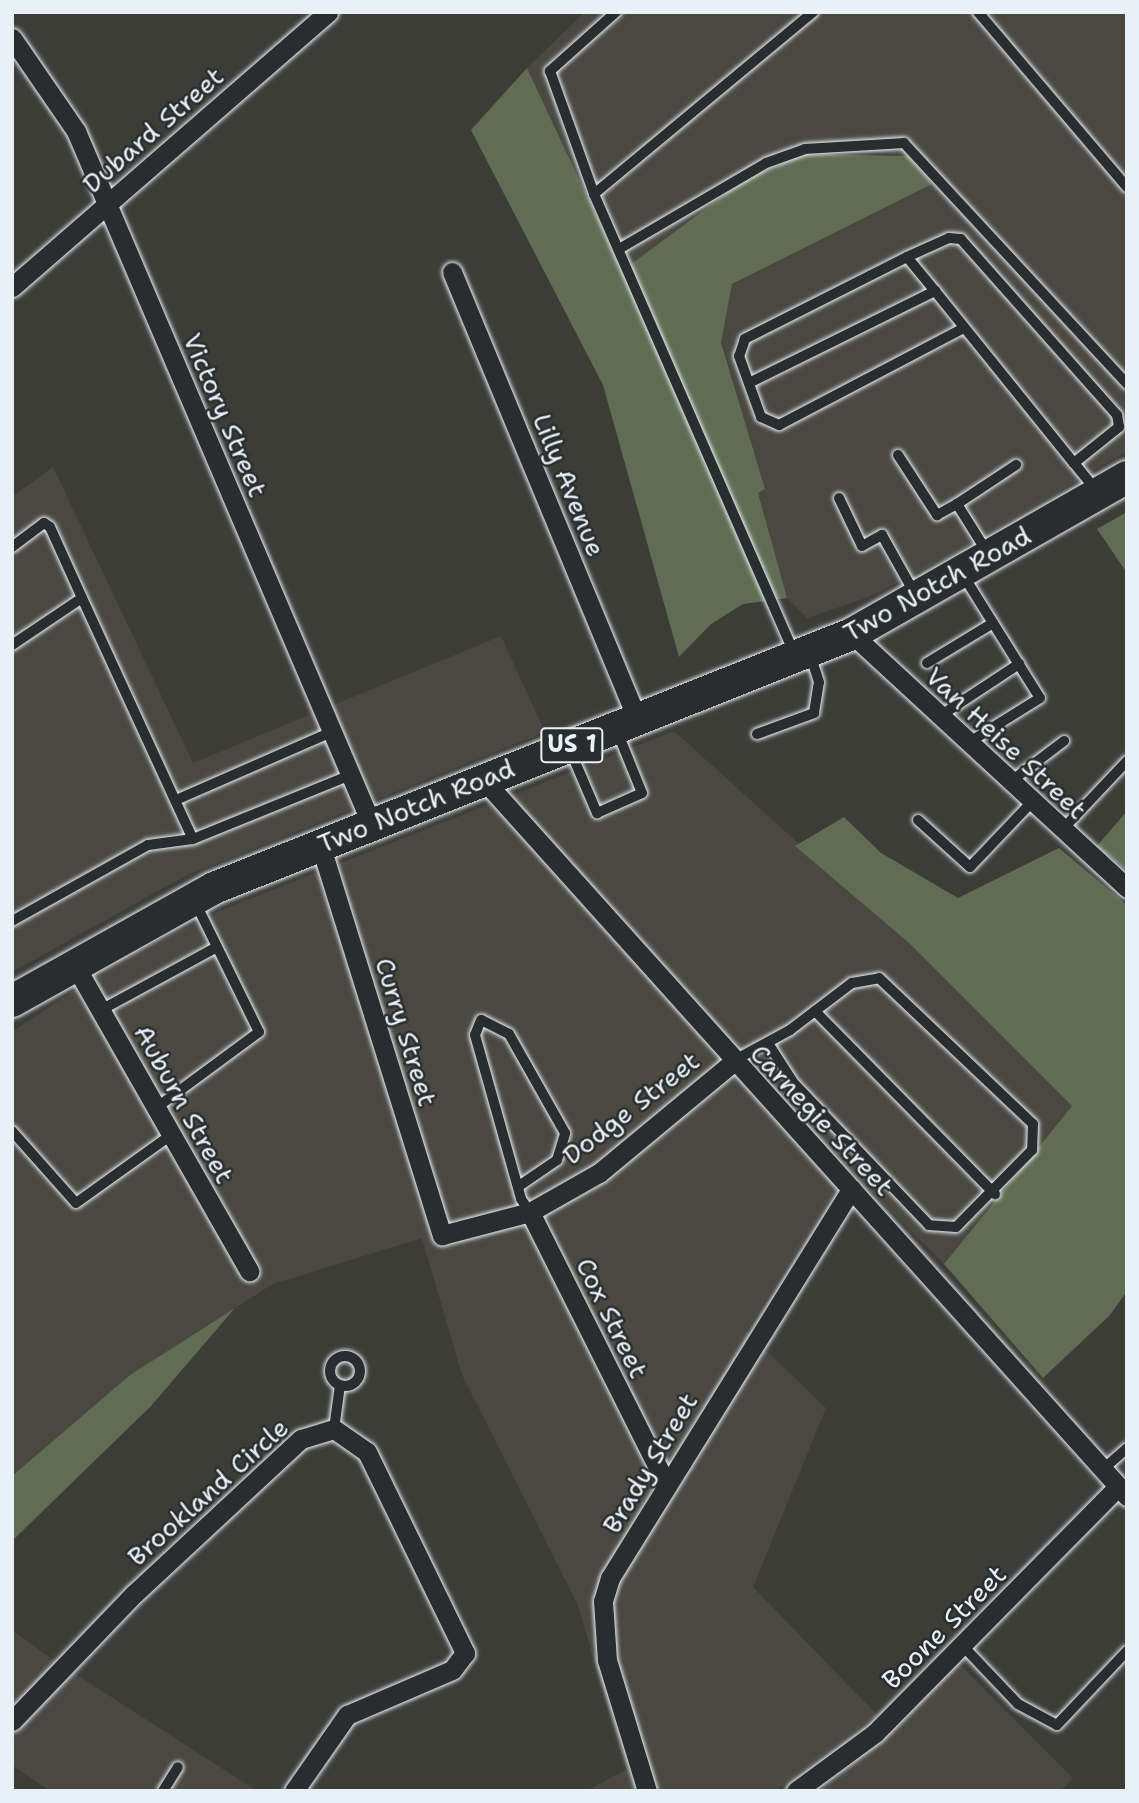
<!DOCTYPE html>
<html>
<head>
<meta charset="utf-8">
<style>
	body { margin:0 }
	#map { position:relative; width:1139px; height:1803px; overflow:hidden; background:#3d3d38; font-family:"Shantell Sans",sans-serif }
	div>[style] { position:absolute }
	.built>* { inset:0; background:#4a4840 }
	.green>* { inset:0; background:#606c53 }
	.roads { filter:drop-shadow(0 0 2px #e8f1f8) drop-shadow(0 0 2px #e8f1f8) }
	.lane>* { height:10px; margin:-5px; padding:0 5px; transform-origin:5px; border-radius:5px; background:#2a2d2e }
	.lane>.ring { margin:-5px; padding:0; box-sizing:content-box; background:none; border:10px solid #2a2d2e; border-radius:50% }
	.street>* { height:19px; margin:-9.5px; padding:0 9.5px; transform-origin:9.5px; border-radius:9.5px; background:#2a2d2e }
	.primary>* { height:32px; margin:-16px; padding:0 16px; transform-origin:16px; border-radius:16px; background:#2a2d2e }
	span { translate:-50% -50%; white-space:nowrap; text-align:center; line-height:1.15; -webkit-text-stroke:5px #2a2d2e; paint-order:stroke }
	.shield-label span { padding:2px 5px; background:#2a2d2e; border:2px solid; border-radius:5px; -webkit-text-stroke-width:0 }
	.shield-label { font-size:24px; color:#e8f1f8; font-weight:700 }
	.street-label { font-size:26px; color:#e8f1f8 }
	.frame { position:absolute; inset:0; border:14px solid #e8f1f8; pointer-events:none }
</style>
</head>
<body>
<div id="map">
	<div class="built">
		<i style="clip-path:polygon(585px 12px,1127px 12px,1127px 451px,948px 557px,869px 597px,807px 618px,787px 598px,757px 493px,764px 489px,709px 296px,931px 184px,908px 156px,849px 150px,746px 179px,622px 272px,527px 68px)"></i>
		<i style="clip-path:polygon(53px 467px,193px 763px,501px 636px,545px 732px,187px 875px,12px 972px,12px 497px)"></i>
		<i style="clip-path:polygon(674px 731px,909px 943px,1072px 1106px,944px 1264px,849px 1169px,746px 1331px,826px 1408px,753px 1587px,877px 1715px,775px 1791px,586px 1791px,626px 1770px,578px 1605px,462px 1375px,422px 1238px,273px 1284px,130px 1375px,12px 1476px,12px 1032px,116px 962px,219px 911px)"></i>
		<i style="clip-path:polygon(12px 1630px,46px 1655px,257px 1791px,50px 1791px,12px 1765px)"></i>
		<i style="clip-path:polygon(957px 1662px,1073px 1778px,1060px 1791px,819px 1791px,876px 1746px)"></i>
	</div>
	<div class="green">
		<i style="clip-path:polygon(527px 68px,622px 271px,746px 179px,805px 154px,908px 156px,932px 184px,732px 284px,721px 342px,765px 489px,758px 493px,787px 598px,743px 604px,711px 624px,679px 657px,603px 385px,471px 130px)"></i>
		<i style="clip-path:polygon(1127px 512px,1127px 573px,1097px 529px)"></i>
		<i style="clip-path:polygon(1127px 811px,1127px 871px,1097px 846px)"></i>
		<i style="clip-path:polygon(844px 817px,881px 853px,958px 898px,1059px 848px,1127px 905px,1127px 1291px,1110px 1315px,1043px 1378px,944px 1264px,1072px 1106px,909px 943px,795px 846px)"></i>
		<i style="clip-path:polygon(235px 1308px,151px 1406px,12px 1541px,12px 1476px,130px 1375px)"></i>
	</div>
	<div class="roads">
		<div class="lane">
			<i style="left:616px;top:12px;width:89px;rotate:138.2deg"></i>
			<i style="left:550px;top:71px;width:131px;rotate:70.3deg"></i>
			<i style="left:594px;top:194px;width:501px;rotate:66.46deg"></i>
			<i style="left:978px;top:12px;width:230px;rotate:49.6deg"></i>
			<i style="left:594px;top:194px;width:285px;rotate:-39.7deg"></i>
			<i style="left:619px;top:249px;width:170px;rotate:-30.3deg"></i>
			<i style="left:766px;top:163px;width:41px;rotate:-19.7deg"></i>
			<i style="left:805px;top:149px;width:99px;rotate:-3.5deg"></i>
			<i style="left:904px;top:143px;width:328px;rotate:47.2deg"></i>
			<i style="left:907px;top:257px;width:182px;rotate:153.2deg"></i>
			<i style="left:745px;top:339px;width:18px;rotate:109deg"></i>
			<i style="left:739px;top:356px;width:65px;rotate:70.2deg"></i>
			<i style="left:761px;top:417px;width:20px;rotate:24deg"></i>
			<i style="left:779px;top:425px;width:209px;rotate:-27.7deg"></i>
			<i style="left:749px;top:383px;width:208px;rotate:-26.3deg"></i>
			<i style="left:898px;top:455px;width:72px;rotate:57deg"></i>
			<i style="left:937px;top:515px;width:23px;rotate:-29deg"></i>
			<i style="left:1074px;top:463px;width:58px;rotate:-38.7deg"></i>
			<i style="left:1119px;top:427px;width:12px;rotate:-99deg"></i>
			<i style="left:1117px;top:415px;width:235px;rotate:-131.6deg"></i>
			<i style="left:961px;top:239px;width:12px;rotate:-175deg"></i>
			<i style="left:949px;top:238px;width:46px;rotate:155.7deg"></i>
			<i style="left:907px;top:257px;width:44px;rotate:50.5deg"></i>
			<i style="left:935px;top:291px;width:221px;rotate:51.1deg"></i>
			<i style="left:1074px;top:463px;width:35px;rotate:51deg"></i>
			<i style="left:839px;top:498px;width:53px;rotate:64.4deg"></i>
			<i style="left:862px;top:546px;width:23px;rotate:-29deg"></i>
			<i style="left:882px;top:535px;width:68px;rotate:60.8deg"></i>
			<i style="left:12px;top:547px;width:40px;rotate:-37deg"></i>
			<i style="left:44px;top:523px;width:7px;rotate:34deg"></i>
			<i style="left:50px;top:527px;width:78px;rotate:65.7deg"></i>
			<i style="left:987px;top:552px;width:57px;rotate:-122deg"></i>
			<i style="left:957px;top:504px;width:71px;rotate:-33.5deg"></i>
			<i style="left:963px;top:575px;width:145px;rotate:58deg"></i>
			<i style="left:1040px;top:698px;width:85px;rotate:148deg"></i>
			<i style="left:12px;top:645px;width:84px;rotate:-33.9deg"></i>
			<i style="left:82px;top:598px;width:265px;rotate:65.3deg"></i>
			<i style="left:927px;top:663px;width:77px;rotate:-31.2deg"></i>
			<i style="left:940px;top:716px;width:95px;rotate:-33.4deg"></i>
			<i style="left:757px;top:734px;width:61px;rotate:-20.2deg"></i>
			<i style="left:814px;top:713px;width:31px;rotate:-81deg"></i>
			<i style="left:819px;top:682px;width:29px;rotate:-108deg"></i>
			<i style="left:570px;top:750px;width:69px;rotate:66.8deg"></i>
			<i style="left:597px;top:813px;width:49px;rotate:-24deg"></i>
			<i style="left:642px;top:793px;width:67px;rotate:-112deg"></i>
			<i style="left:1010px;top:782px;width:68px;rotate:-37.2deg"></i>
			<i style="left:176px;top:800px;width:170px;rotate:-23.6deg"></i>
			<i style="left:918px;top:820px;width:70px;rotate:42.1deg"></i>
			<i style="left:970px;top:867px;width:88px;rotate:-46.4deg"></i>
			<i style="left:1062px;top:830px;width:95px;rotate:-46.7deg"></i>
			<i style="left:12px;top:921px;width:156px;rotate:-29.2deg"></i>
			<i style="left:148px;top:845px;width:45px;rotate:-7.6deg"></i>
			<i style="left:193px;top:839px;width:170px;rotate:-22.1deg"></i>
			<i style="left:101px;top:1010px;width:132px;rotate:-28.5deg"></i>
			<i style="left:815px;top:1011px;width:257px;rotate:45.5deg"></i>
			<i style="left:733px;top:1061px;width:65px;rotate:-28.5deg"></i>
			<i style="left:790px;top:1030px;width:78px;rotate:-37.2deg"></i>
			<i style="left:852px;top:983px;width:27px;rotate:-10deg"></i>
			<i style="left:879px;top:978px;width:212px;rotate:43.5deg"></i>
			<i style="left:1033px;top:1124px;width:26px;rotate:92deg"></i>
			<i style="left:1032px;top:1150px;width:108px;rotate:134.6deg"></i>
			<i style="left:956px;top:1227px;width:27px;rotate:-176deg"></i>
			<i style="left:929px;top:1225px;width:197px;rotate:-133.6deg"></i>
			<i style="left:793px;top:1082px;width:46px;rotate:-122.7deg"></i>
			<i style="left:156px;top:1108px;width:128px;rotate:-36.4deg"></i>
			<i style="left:259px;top:1032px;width:145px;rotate:-116.2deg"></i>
			<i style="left:12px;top:1131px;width:96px;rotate:48.4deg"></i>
			<i style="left:76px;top:1203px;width:117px;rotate:-35.6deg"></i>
			<i style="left:519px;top:1186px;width:46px;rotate:-34.4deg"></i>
			<i style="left:557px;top:1160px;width:28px;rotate:-73deg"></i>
			<i style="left:565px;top:1133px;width:114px;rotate:-119.5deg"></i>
			<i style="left:509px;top:1034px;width:31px;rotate:-153deg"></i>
			<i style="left:481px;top:1020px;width:16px;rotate:112deg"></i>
			<i style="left:475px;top:1035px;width:170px;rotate:74.3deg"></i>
			<i style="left:521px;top:1199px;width:16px;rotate:55deg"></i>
			<i class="ring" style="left:330px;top:1356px;width:20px;height:20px"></i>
			<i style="left:334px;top:1429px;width:44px;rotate:-82.2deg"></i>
			<i style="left:1102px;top:1470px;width:33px;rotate:-41deg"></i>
			<i style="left:962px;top:1645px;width:81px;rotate:46.5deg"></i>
			<i style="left:1018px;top:1704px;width:44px;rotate:28.3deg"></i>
			<i style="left:1057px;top:1725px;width:102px;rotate:-46.6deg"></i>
			<i style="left:163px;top:1791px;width:28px;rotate:-58deg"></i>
		</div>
		<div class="street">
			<i style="left:12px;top:38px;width:113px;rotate:55.5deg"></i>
			<i style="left:76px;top:131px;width:752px;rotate:66.91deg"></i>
			<i style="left:452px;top:272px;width:484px;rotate:67.5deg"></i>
			<i style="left:12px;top:287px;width:419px;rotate:-41deg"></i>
			<i style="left:852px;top:634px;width:374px;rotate:42.7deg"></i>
			<i style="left:481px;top:777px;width:967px;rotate:48.06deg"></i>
			<i style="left:320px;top:844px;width:410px;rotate:72.7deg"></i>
			<i style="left:442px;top:1235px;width:91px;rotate:-14.6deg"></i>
			<i style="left:530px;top:1212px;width:79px;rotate:-29.5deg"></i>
			<i style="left:599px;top:1173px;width:174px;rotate:-39.6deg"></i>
			<i style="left:73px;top:962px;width:356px;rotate:60.3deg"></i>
			<i style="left:530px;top:1212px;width:304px;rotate:63.4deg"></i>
			<i style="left:12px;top:1721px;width:176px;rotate:-46.2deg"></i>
			<i style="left:134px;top:1594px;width:228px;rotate:-42.9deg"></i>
			<i style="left:301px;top:1439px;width:34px;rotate:-17deg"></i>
			<i style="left:334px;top:1429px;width:40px;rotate:34.9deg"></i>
			<i style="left:367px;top:1452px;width:224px;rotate:64deg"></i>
			<i style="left:465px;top:1653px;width:21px;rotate:127deg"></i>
			<i style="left:452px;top:1670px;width:114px;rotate:156.8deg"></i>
			<i style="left:347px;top:1715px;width:93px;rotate:124.9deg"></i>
			<i style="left:647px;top:1791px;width:137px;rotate:-107deg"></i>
			<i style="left:607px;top:1660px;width:59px;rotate:-93.9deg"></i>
			<i style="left:603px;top:1601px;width:24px;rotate:-73deg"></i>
			<i style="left:610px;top:1578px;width:458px;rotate:-58.2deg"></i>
			<i style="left:796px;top:1791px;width:98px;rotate:-36.3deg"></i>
			<i style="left:875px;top:1733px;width:346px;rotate:-45.4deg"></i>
		</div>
		<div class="primary">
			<i style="left:12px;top:1001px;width:231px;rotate:-29.2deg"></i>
			<i style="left:214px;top:888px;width:687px;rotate:-21.71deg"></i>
			<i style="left:852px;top:634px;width:317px;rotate:-29.7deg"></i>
		</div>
	</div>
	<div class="shield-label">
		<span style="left:572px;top:745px">US 1</span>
	</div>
	<div class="street-label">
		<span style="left:153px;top:130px;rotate:-41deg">Dubard Street</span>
		<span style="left:225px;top:415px;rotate:67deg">Victory Street</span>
		<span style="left:569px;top:485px;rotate:68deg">Lilly Avenue</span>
		<span style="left:937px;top:584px;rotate:-29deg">Two Notch Road</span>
		<span style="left:1006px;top:743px;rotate:43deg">Van Heise Street</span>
		<span style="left:416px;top:806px;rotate:-22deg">Two Notch Road</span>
		<span style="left:406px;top:1032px;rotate:73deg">Curry Street</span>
		<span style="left:184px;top:1104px;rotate:61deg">Auburn Street</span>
		<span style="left:631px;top:1108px;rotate:-38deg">Dodge Street</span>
		<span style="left:822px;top:1120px;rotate:47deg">Carnegie Street</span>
		<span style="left:612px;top:1318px;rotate:64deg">Cox Street</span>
		<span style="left:650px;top:1463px;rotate:-59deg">Brady Street</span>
		<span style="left:208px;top:1492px;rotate:-42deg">Brookland Circle</span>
		<span style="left:944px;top:1627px;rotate:-45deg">Boone Street</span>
	</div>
	<div class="frame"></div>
</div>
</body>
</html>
